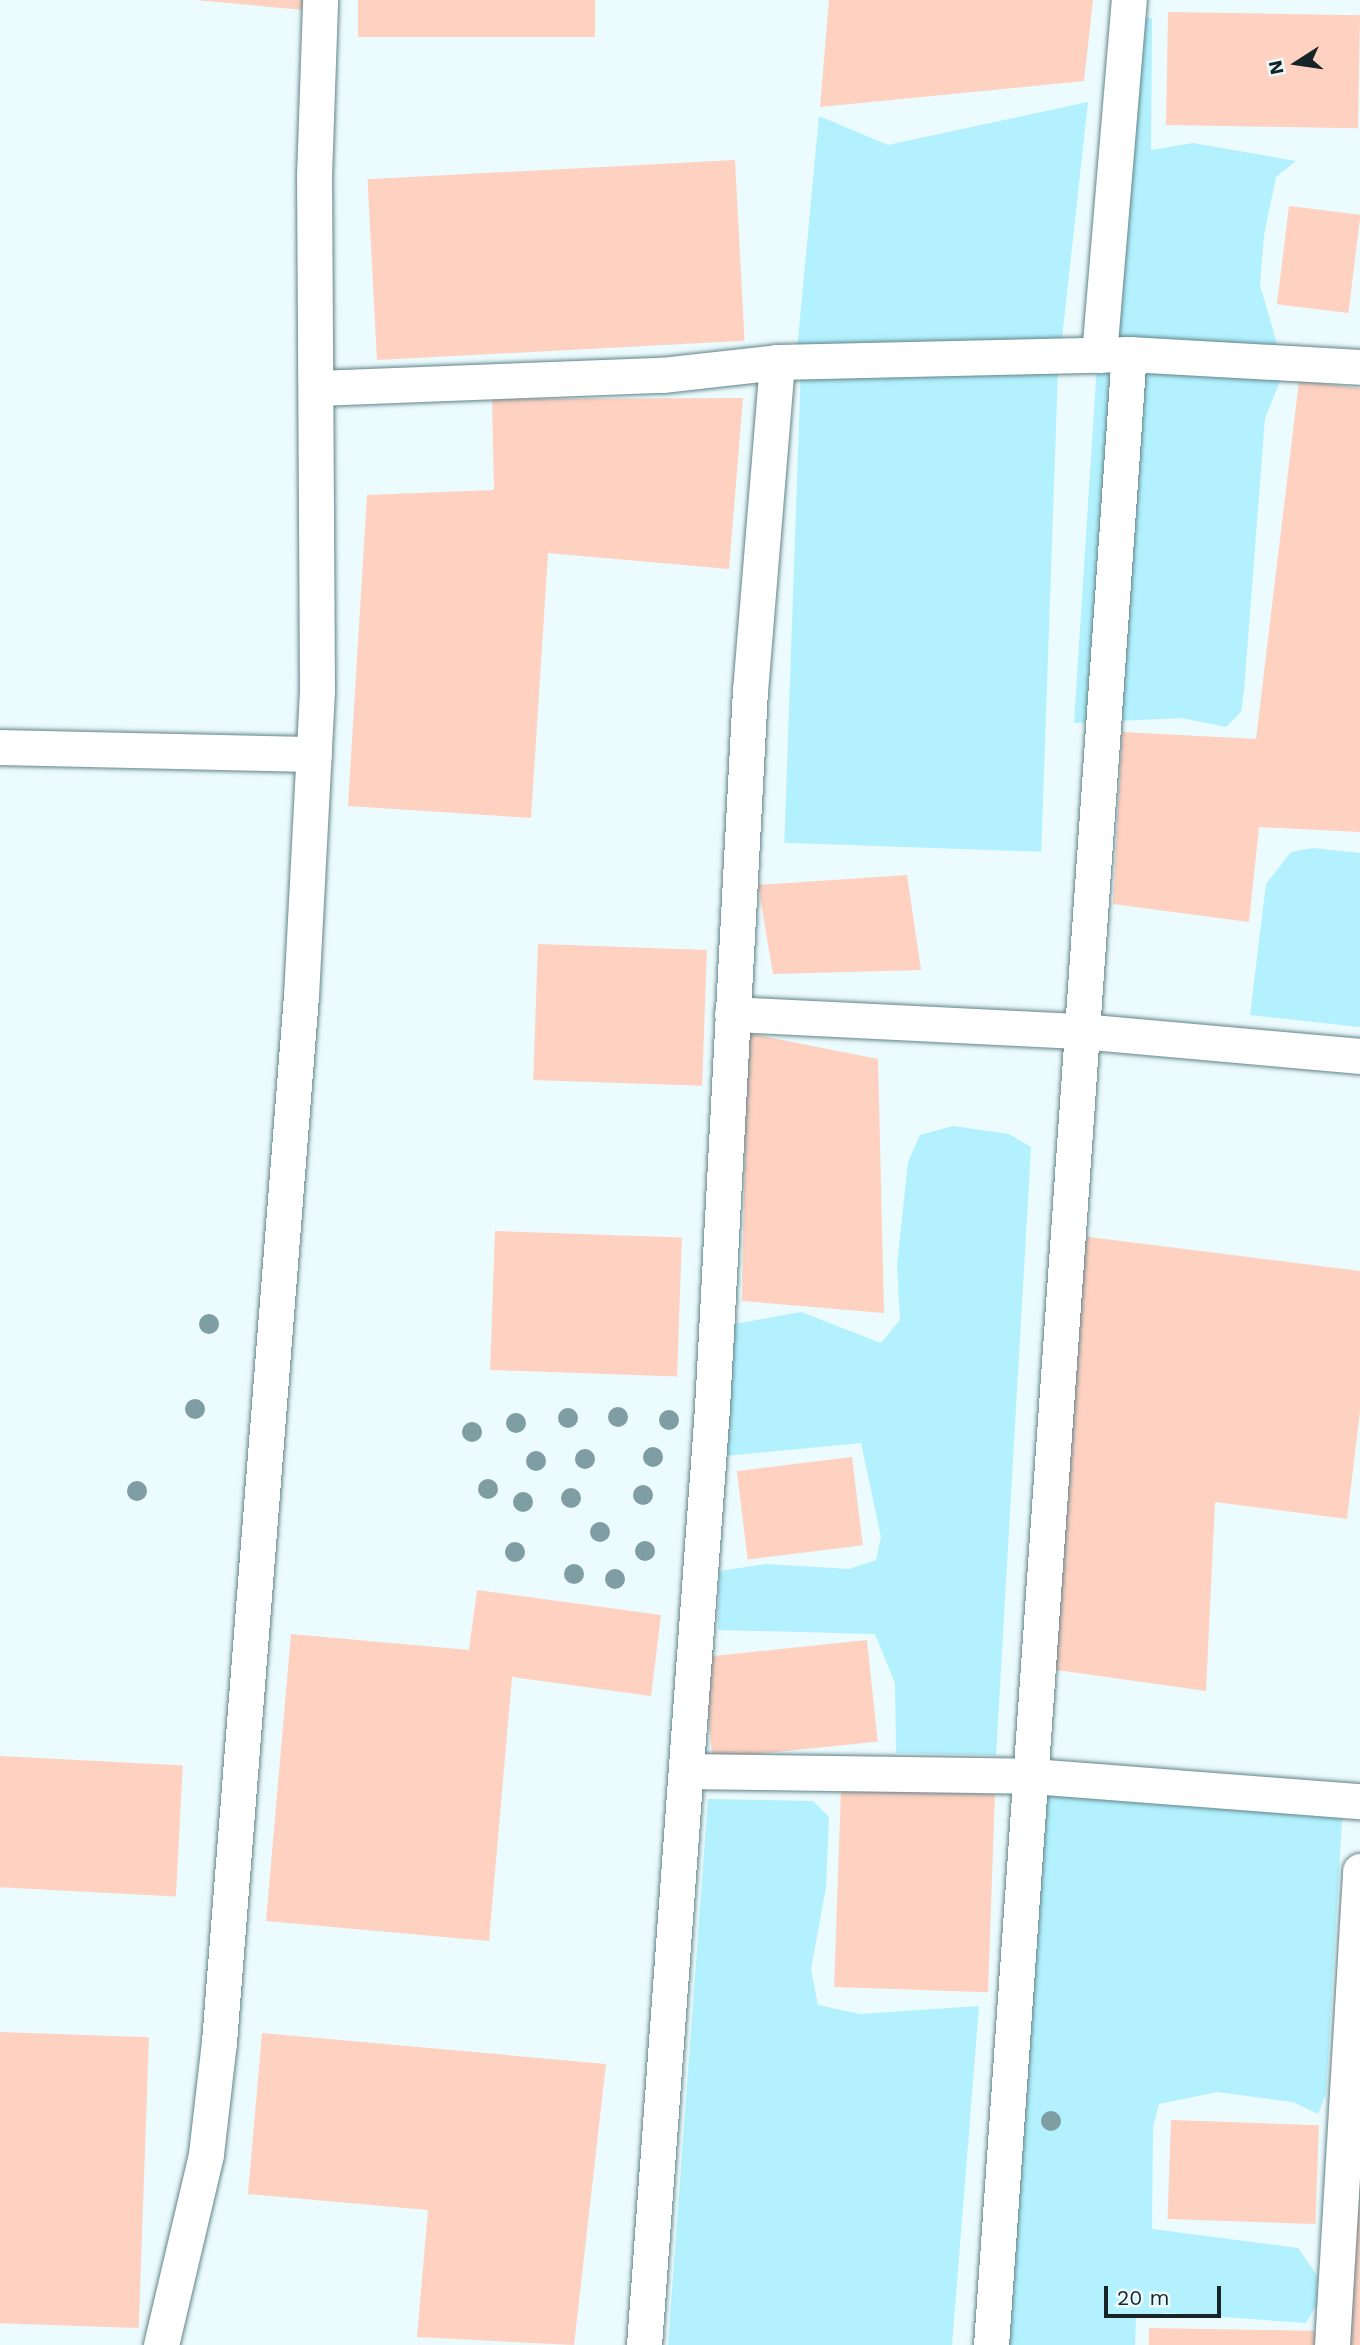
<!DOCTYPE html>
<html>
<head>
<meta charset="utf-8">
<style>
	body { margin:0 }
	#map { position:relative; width:1360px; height:2345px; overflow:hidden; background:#ecfbfd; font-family:"Work Sans",sans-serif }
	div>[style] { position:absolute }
	.green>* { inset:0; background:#b2f1fd; transform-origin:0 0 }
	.building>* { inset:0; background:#fed1c1; transform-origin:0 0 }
	.roads { filter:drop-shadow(0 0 2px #62848a) drop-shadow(0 0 2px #62848a) }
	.minor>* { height:35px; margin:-17.5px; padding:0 17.5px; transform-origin:17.5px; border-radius:17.5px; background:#fff }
	.trees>* { width:20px; height:20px; margin:-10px; border-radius:50%; background:#7f9ea3 }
	span { translate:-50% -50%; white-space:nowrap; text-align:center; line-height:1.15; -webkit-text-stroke:5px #ecfbfd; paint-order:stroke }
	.north { position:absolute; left:1262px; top:28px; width:70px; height:70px; -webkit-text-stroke:5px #ecfbfd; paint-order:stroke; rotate:258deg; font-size:19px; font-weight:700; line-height:28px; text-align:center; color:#162427 }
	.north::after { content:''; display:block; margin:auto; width:24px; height:32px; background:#162427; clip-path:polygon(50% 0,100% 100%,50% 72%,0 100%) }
	.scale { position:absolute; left:1104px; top:2286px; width:117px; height:32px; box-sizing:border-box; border:4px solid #162427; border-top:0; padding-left:9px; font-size:21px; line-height:24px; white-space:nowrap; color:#162427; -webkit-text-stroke:5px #ecfbfd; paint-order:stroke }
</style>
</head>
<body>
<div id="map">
	<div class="green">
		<i style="clip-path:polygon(1117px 4px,1152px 19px,1151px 150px,1193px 143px,1296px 161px,1276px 177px,1264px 235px,1260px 285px,1277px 344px,1098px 342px)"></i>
		<i style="clip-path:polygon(1088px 102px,1062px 338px,797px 350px,819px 116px,888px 145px)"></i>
		<i style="clip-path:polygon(1097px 364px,1286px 367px,1265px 418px,1244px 690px,1241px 712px,1226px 727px,1182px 718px,1074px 723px)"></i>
		<i style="left:1058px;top:370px;width:482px;height:257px;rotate:92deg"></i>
		<i style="clip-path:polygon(1313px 848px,1360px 853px,1360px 1027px,1250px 1015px,1266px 884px,1291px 852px)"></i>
		<i style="clip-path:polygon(953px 1126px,1009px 1134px,1031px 1147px,996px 1755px,896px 1753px,895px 1683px,875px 1634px,718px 1630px,719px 1571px,766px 1564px,849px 1569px,876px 1560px,881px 1537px,861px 1443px,724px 1456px,734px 1324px,801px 1312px,881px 1343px,900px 1320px,897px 1265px,908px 1162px,920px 1135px)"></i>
		<i style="clip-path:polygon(1021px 1783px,1343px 1803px,1326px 2094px,1318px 2114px,1293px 2102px,1217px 2092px,1159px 2104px,1153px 2127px,1152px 2229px,1298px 2248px,1318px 2277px,1317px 2304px,1306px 2323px,1166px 2313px,1136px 2318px,1135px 2345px,988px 2345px)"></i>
		<i style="clip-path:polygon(708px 1799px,813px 1801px,829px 1817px,826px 1887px,811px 1969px,818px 2005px,860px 2014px,979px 2006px,952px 2345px,668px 2345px)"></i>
	</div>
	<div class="building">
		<i style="clip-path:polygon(195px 0,304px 0,304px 10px)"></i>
		<i style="left:358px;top:0;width:237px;height:37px"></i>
		<i style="clip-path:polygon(829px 0,1093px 0,1084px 81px,820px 107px)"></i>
		<i style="left:1168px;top:12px;width:192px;height:113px;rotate:1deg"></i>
		<i style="left:735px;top:160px;width:181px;height:368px;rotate:87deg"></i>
		<i style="left:1289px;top:206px;width:72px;height:99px;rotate:7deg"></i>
		<i style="clip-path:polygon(1299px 381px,1360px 388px,1360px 832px,1259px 827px,1249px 922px,1113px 904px,1122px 732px,1256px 739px)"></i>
		<i style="clip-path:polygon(743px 398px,729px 569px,548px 553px,531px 818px,348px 806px,367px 495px,494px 490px,492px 399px)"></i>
		<i style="clip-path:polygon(907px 875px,921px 970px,773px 974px,758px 885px)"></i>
		<i style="left:538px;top:944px;width:169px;height:136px;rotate:2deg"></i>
		<i style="clip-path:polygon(747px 1033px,878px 1059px,884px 1313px,742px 1301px)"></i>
		<i style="left:495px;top:1231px;width:187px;height:139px;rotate:2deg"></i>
		<i style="clip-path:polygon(1081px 1236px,1360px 1271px,1360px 1411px,1347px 1519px,1215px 1502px,1206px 1691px,1043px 1668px)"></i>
		<i style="left:852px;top:1457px;width:89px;height:116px;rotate:83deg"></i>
		<i style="clip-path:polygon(477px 1590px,661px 1615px,651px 1696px,512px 1677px,489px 1941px,266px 1921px,291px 1634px,469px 1650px)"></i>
		<i style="left:867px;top:1640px;width:102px;height:166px;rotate:84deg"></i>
		<i style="left:0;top:1756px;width:183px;height:131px;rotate:3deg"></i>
		<i style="left:841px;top:1789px;width:154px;height:198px;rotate:2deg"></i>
		<i style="left:0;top:2032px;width:149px;height:291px;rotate:2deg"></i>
		<i style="clip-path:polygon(262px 2033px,606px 2064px,574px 2345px,417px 2337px,428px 2210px,248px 2194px)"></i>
		<i style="left:1171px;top:2120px;width:148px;height:99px;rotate:2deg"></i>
		<i style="clip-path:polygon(1349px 2168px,1360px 2168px,1360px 2345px,1339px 2345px)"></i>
		<i style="left:1149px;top:2328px;width:171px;height:17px;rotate:1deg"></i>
	</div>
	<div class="roads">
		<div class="minor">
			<i style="left:1099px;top:355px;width:356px;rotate:-85.2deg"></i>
			<i style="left:317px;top:388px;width:345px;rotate:-2.2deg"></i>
			<i style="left:662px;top:375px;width:116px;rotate:-6.4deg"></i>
			<i style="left:777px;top:362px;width:352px;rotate:-1.3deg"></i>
			<i style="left:1129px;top:354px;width:231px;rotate:3.2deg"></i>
			<i style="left:0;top:747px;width:314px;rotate:1.3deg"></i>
			<i style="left:732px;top:1014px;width:349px;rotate:2.8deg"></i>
			<i style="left:1081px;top:1031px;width:280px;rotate:5.1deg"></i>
			<i style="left:686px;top:1771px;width:346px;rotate:0.8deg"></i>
			<i style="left:1032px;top:1776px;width:329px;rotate:4.4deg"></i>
			<i style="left:161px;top:2345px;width:196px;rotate:-76.7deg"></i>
			<i style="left:206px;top:2154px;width:113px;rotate:-83.4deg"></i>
			<i style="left:219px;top:2042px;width:1049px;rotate:-85.52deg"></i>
			<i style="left:301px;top:996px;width:306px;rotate:-87deg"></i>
			<i style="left:317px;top:690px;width:514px;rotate:-90.33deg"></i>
			<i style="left:314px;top:176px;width:176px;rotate:-88deg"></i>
			<i style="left:644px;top:2345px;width:939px;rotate:-85.85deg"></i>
			<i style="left:712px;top:1408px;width:718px;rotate:-86.97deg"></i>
			<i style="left:750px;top:691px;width:330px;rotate:-85.3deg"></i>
			<i style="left:991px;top:2345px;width:1996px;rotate:-86.04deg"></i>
			<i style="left:1332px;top:2345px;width:475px;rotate:-86.6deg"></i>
		</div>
	</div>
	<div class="trees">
		<i style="left:209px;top:1324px"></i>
		<i style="left:195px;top:1409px"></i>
		<i style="left:618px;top:1417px"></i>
		<i style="left:568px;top:1418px"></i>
		<i style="left:669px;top:1420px"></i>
		<i style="left:516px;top:1423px"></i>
		<i style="left:472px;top:1432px"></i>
		<i style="left:653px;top:1457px"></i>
		<i style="left:585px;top:1459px"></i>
		<i style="left:536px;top:1461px"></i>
		<i style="left:488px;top:1489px"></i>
		<i style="left:137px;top:1491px"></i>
		<i style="left:643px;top:1495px"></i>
		<i style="left:571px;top:1498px"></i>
		<i style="left:523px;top:1502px"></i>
		<i style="left:600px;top:1532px"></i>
		<i style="left:645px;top:1551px"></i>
		<i style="left:515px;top:1552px"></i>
		<i style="left:574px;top:1574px"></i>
		<i style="left:615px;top:1579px"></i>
		<i style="left:1051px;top:2121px"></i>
	</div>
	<div class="north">N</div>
	<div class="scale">20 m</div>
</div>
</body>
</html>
